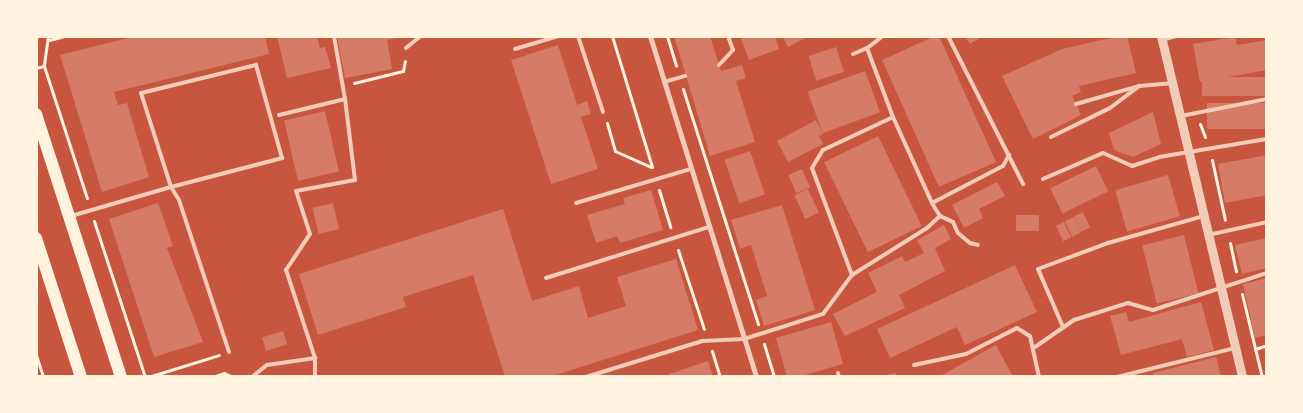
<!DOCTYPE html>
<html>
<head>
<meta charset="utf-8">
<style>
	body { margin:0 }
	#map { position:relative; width:1303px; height:413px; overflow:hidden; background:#c8553d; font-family:"Noto Serif",serif }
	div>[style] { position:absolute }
	.building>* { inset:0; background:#d67c66; transform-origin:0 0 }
	.path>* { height:3px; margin:-1.5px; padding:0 1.5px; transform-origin:1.5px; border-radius:1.5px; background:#fff3e0 }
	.service>* { height:4px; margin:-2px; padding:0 2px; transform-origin:2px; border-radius:2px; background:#f1ccb7 }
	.minor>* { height:5px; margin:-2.5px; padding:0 2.5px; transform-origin:2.5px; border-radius:2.5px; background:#f1ccb7 }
	.tertiary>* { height:9px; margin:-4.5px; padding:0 4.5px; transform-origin:4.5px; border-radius:4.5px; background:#f1ccb7 }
	.primary>* { height:12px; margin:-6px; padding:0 6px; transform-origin:6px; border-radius:6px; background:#fff3e0 }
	span { translate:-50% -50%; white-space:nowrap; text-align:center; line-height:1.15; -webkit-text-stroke:4.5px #fff3e0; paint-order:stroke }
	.frame { position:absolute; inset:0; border:38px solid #fff3e0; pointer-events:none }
</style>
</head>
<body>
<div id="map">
	<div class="building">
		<i style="clip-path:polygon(136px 36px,265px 36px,269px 54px,114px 92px,118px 105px,127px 103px,149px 177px,102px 192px,60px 55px)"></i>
		<i style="clip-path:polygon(277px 36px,317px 36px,320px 48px,325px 47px,331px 68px,287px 78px)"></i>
		<i style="clip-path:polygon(337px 36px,403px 36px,403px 37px,387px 40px,392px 69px,345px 78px)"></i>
		<i style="clip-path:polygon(674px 36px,710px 36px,721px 71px,742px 65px,746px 78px,736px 81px,755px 142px,710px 156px)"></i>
		<i style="clip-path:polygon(740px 36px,775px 36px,779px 49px,749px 60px)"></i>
		<i style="clip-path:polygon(782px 36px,809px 36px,788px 47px)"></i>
		<i style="clip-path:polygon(935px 36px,939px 36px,996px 162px,939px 187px,882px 60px)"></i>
		<i style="clip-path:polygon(965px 36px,983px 36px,970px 44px)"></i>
		<i style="clip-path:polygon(1119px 36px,1127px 36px,1136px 73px,1079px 86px,1081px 92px,1072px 96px,1081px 115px,1033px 139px,1002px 76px,1062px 49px)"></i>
		<i style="clip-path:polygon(1235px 37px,1237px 45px,1267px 40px,1267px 70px,1200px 82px,1193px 44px)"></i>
		<i style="clip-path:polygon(558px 45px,577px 105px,587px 101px,589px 108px,591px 114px,581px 117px,598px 169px,551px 184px,511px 60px)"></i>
		<i style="left:836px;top:47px;width:26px;height:29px;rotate:72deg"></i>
		<i style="left:865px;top:71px;width:44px;height:61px;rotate:70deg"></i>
		<i style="left:1267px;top:77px;width:19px;height:65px;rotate:90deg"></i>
		<i style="left:1267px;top:103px;width:26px;height:60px;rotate:90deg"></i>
		<i style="left:325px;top:111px;width:62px;height:42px;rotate:77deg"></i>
		<i style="clip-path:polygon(1153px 112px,1161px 144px,1133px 157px,1114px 150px,1109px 133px)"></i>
		<i style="clip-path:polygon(816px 120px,823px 134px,819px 136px,823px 144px,788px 162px,777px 141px)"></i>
		<i style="left:878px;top:136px;width:100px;height:60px;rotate:64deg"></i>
		<i style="left:750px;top:151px;width:46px;height:27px;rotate:71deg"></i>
		<i style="clip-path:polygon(1267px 155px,1267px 195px,1225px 203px,1218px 164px)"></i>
		<i style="left:1096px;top:166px;width:28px;height:51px;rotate:64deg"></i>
		<i style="left:802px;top:169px;width:20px;height:15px;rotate:66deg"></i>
		<i style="left:1168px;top:175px;width:43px;height:55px;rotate:74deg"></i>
		<i style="clip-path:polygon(997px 182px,1005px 196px,979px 209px,983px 218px,964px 228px,952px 205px)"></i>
		<i style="left:808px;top:189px;width:26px;height:15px;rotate:65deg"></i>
		<i style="clip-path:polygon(651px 190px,663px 230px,620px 243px,617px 236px,596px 243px,587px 215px,625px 204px,623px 198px)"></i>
		<i style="clip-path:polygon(158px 203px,173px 246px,167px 248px,203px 342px,154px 357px,109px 219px)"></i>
		<i style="left:333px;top:203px;width:27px;height:21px;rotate:77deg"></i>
		<i style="clip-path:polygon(782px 205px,815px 310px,764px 326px,756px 300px,767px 296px,751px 245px,740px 249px,731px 220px)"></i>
		<i style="clip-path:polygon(503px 209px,532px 301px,579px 286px,588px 318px,626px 306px,617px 277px,676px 259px,698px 330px,549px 377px,505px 377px,473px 275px,403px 297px,406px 307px,318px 335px,299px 274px)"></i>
		<i style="left:1083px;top:212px;width:17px;height:10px;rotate:65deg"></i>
		<i style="left:1039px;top:215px;width:16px;height:23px;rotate:90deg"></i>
		<i style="left:1074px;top:217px;width:17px;height:10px;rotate:65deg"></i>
		<i style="left:1064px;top:222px;width:17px;height:9px;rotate:65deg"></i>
		<i style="clip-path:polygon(944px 225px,951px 239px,935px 248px,945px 271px,899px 295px,905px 308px,845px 336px,833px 314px,877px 292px,868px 273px,902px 256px,905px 262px,924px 253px,917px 240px)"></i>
		<i style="left:1184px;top:235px;width:60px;height:43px;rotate:76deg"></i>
		<i style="clip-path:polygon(1267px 238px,1267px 268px,1242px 274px,1235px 245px)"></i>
		<i style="clip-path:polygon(1015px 265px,1037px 312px,965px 345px,957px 327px,890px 358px,877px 329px)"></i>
		<i style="clip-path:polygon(1267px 278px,1267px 335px,1255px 338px,1243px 284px)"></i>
		<i style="clip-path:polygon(1201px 302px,1214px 350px,1187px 357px,1182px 339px,1121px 355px,1110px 316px,1126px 312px,1129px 322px)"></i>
		<i style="clip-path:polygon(831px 322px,843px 364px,798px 377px,787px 377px,776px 338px)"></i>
		<i style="left:283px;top:331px;width:14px;height:22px;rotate:73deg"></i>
		<i style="clip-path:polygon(996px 345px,1013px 377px,943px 377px,942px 375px)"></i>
		<i style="clip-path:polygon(1216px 357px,1221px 377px,1154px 377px,1153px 373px)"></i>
		<i style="clip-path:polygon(708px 361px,713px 377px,670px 377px,669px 374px)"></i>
		<i style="clip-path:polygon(895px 373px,898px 377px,881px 377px,881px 376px)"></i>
	</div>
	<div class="path">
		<i style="left:48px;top:36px;width:30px;rotate:98deg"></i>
		<i style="left:44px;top:66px;width:139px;rotate:72deg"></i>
		<i style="left:612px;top:36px;width:137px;rotate:73deg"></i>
		<i style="left:667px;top:36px;width:31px;rotate:73deg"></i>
		<i style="left:49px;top:40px;width:16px;rotate:-14deg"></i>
		<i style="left:36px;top:68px;width:8px;rotate:-14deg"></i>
		<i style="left:354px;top:83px;width:50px;rotate:-13.8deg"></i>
		<i style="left:403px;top:71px;width:10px;rotate:-79deg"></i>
		<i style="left:683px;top:89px;width:247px;rotate:72.3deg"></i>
		<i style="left:607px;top:123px;width:29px;rotate:74deg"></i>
		<i style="left:615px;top:151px;width:39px;rotate:24deg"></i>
		<i style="left:1200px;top:124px;width:14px;rotate:69deg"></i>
		<i style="left:1212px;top:160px;width:61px;rotate:77.8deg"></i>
		<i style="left:659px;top:190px;width:39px;rotate:73deg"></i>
		<i style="left:94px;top:221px;width:164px;rotate:71.9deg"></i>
		<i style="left:1230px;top:243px;width:29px;rotate:78deg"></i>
		<i style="left:678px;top:250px;width:83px;rotate:71.8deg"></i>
		<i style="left:1242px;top:294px;width:85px;rotate:76.5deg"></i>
		<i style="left:764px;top:344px;width:34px;rotate:73deg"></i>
		<i style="left:1255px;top:349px;width:13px;rotate:-18deg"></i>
		<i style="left:712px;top:351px;width:27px;rotate:73deg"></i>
		<i style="left:36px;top:355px;width:23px;rotate:72deg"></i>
		<i style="left:148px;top:377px;width:74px;rotate:-17.2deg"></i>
		<i style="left:212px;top:377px;width:13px;rotate:-18deg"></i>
		<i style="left:224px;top:373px;width:10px;rotate:24deg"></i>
	</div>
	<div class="service">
		<i style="left:578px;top:36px;width:80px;rotate:71.8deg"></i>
		<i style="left:883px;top:36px;width:20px;rotate:143deg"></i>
		<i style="left:867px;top:48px;width:74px;rotate:69.4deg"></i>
		<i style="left:893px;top:117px;width:94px;rotate:65.6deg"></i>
		<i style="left:948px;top:36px;width:166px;rotate:63.1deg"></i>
		<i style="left:1162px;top:40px;width:15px;rotate:-16deg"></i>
		<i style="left:406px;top:48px;width:19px;rotate:-39deg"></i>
		<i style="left:515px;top:49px;width:46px;rotate:-16.5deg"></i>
		<i style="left:853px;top:54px;width:15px;rotate:-23deg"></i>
		<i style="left:719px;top:65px;width:21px;rotate:-47deg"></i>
		<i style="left:733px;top:50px;width:15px;rotate:-110deg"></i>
		<i style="left:664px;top:82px;width:22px;rotate:-16deg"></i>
		<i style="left:1076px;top:104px;width:66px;rotate:-15.9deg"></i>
		<i style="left:1139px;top:86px;width:32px;rotate:-5deg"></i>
		<i style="left:279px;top:115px;width:68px;rotate:-13.6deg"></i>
		<i style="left:345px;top:99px;width:64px;rotate:-99.9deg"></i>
		<i style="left:1181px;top:116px;width:88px;rotate:-11.2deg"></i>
		<i style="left:1051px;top:137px;width:66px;rotate:-26.2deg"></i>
		<i style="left:1110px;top:108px;width:36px;rotate:-37deg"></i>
		<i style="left:1043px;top:179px;width:65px;rotate:-23.4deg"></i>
		<i style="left:1103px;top:153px;width:32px;rotate:24deg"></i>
		<i style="left:1132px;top:166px;width:28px;rotate:-18deg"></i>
		<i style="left:1159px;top:157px;width:109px;rotate:-9.5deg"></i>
		<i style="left:576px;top:203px;width:120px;rotate:-16.5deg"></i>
		<i style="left:71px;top:216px;width:104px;rotate:-16.2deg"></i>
		<i style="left:171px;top:187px;width:115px;rotate:-14.6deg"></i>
		<i style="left:282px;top:158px;width:97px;rotate:-105.6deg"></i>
		<i style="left:256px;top:65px;width:118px;rotate:166.3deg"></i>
		<i style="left:141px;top:93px;width:99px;rotate:72.3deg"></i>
		<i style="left:171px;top:187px;width:15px;rotate:58deg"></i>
		<i style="left:179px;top:200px;width:160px;rotate:71.8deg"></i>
		<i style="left:940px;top:216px;width:14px;rotate:25deg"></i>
		<i style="left:953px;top:222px;width:12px;rotate:66deg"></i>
		<i style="left:958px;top:233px;width:16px;rotate:40deg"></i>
		<i style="left:970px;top:243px;width:8px;rotate:14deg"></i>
		<i style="left:1208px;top:235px;width:60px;rotate:-12.4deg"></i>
		<i style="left:852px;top:275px;width:89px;rotate:-32.1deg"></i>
		<i style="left:927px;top:228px;width:18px;rotate:-43deg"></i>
		<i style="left:940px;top:216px;width:15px;rotate:-122deg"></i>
		<i style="left:932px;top:203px;width:80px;rotate:-27.5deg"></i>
		<i style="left:1003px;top:166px;width:13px;rotate:-61deg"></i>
		<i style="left:546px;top:278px;width:171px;rotate:-17.4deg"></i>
		<i style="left:1063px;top:327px;width:63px;rotate:-113.3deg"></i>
		<i style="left:1038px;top:269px;width:75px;rotate:-20.4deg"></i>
		<i style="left:1108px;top:243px;width:100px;rotate:-15.7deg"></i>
		<i style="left:1035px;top:347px;width:47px;rotate:-34.7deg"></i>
		<i style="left:1074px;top:320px;width:57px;rotate:-17.5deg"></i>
		<i style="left:1128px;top:303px;width:26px;rotate:16deg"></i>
		<i style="left:1153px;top:310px;width:120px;rotate:-18deg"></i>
		<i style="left:914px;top:365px;width:53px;rotate:-11.9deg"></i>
		<i style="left:966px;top:354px;width:57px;rotate:-27deg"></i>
		<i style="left:1017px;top:328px;width:15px;rotate:32deg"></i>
		<i style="left:1030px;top:336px;width:42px;rotate:77.6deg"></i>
		<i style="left:838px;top:373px;width:4px;rotate:76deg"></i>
		<i style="left:252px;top:377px;width:19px;rotate:-39deg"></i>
		<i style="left:267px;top:365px;width:49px;rotate:-8.3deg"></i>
		<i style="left:315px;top:377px;width:19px;rotate:-90deg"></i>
		<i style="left:315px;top:358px;width:93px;rotate:-108.2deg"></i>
		<i style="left:286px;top:270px;width:43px;rotate:-56.3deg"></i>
		<i style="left:310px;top:234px;width:45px;rotate:-108deg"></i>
		<i style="left:296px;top:191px;width:60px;rotate:-10.6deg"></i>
		<i style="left:355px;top:180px;width:82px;rotate:-97deg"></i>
		<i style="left:586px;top:377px;width:121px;rotate:-17.2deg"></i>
		<i style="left:702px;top:341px;width:42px;rotate:-2.7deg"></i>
		<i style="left:744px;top:339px;width:83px;rotate:-17.6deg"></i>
		<i style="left:823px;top:314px;width:49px;rotate:-53.4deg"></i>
		<i style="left:852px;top:275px;width:114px;rotate:-110.5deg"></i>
		<i style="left:812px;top:168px;width:21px;rotate:-59deg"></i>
		<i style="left:823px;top:150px;width:77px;rotate:-25.2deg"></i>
		<i style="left:1117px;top:377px;width:122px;rotate:-13.8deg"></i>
	</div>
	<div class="minor">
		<i style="left:650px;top:36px;width:357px;rotate:72.7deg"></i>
	</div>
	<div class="tertiary">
		<i style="left:1161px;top:36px;width:350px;rotate:76.6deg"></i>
	</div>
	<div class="primary">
		<i style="left:36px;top:114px;width:276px;rotate:72.1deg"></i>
		<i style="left:36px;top:238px;width:146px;rotate:72.1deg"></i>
	</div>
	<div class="frame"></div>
</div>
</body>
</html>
